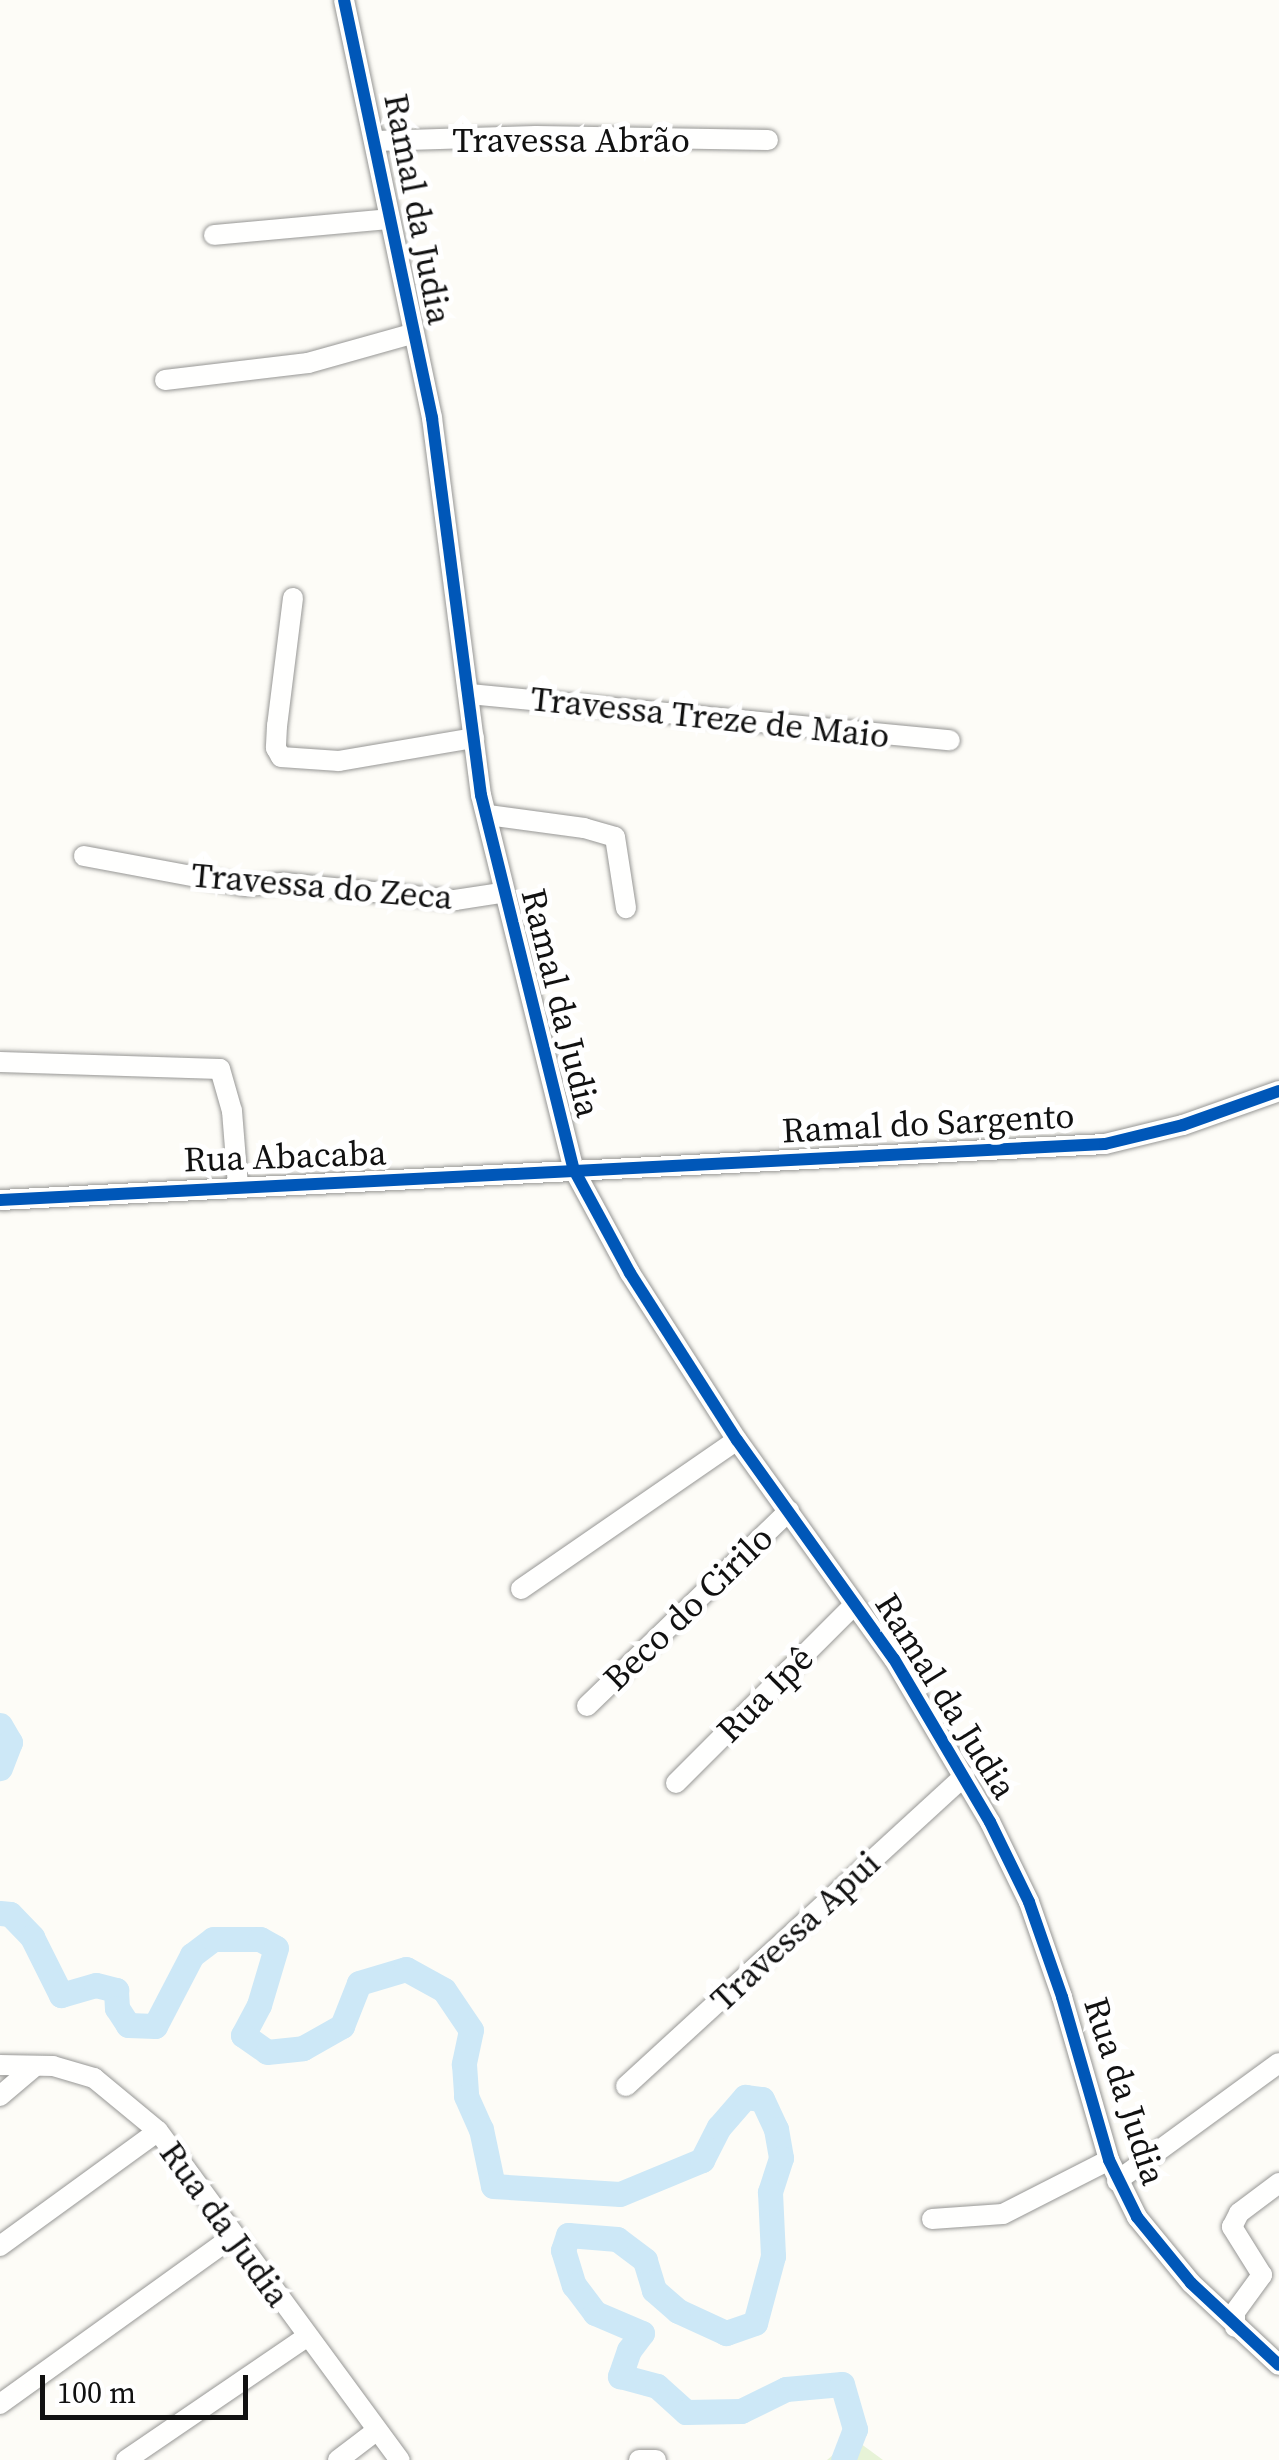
<!DOCTYPE html>
<html>
<head>
<meta charset="utf-8">
<style>
	body { margin:0 }
	#map { position:relative; width:1279px; height:2460px; overflow:hidden; background:#fdfcf7; font-family:"Source Serif 4",serif }
	div>[style] { position:absolute }
	.green>* { inset:0; background:#e7f3d7 }
	.river>* { height:25px; margin:-12.5px; padding:0 12.5px; transform-origin:12.5px; border-radius:12.5px; background:#cde8f7 }
	.roads { filter:drop-shadow(0 0 2px #979795) drop-shadow(0 0 2px #979795) }
	.minor>* { height:20px; margin:-10px; padding:0 10px; transform-origin:10px; border-radius:10px; background:#fffffe }
	.cycleway>* { height:12px; margin:-6px; padding:0 6px; transform-origin:6px; border-radius:6px; background:#0057b8 }
	span { translate:-50% -50%; white-space:nowrap; text-align:center; line-height:1.15; -webkit-text-stroke:10px #fff; paint-order:stroke }
	.street-label { font-size:35px; color:#111 }
	.scale { position:absolute; left:40px; top:2375px; width:208px; height:45px; box-sizing:border-box; border:5px solid #111; border-top:0; padding-left:12px; font-size:30px; line-height:35px; white-space:nowrap; color:#111; -webkit-text-stroke:8px #fff; paint-order:stroke }
</style>
</head>
<body>
<div id="map">
	<div class="green">
		<i style="clip-path:polygon(853px 2438px,883px 2460px,827px 2460px)"></i>
	</div>
	<div class="river">
		<i style="left:0;top:1725px;width:20px;rotate:60deg"></i>
		<i style="left:10px;top:1742px;width:28px;rotate:111deg"></i>
		<i style="left:0;top:1913px;width:10px;rotate:6deg"></i>
		<i style="left:10px;top:1914px;width:32px;rotate:46deg"></i>
		<i style="left:32px;top:1937px;width:65px;rotate:63.4deg"></i>
		<i style="left:61px;top:1995px;width:36px;rotate:-16deg"></i>
		<i style="left:96px;top:1985px;width:21px;rotate:14deg"></i>
		<i style="left:116px;top:1990px;width:18px;rotate:87deg"></i>
		<i style="left:117px;top:2008px;width:20px;rotate:57deg"></i>
		<i style="left:128px;top:2025px;width:27px;rotate:2deg"></i>
		<i style="left:155px;top:2026px;width:80px;rotate:-62.5deg"></i>
		<i style="left:192px;top:1955px;width:26px;rotate:-37deg"></i>
		<i style="left:213px;top:1939px;width:47px"></i>
		<i style="left:260px;top:1939px;width:18px;rotate:29deg"></i>
		<i style="left:276px;top:1948px;width:59px;rotate:106.6deg"></i>
		<i style="left:259px;top:2005px;width:34px;rotate:118deg"></i>
		<i style="left:243px;top:2035px;width:29px;rotate:35deg"></i>
		<i style="left:267px;top:2052px;width:36px;rotate:-6deg"></i>
		<i style="left:303px;top:2048px;width:45px;rotate:-29.4deg"></i>
		<i style="left:342px;top:2026px;width:46px;rotate:-68.4deg"></i>
		<i style="left:359px;top:1983px;width:49px;rotate:-16.6deg"></i>
		<i style="left:406px;top:1969px;width:43px;rotate:28.9deg"></i>
		<i style="left:444px;top:1990px;width:48px;rotate:56deg"></i>
		<i style="left:471px;top:2030px;width:35px;rotate:102deg"></i>
		<i style="left:464px;top:2064px;width:32px;rotate:86deg"></i>
		<i style="left:466px;top:2096px;width:36px;rotate:66deg"></i>
		<i style="left:481px;top:2129px;width:58px;rotate:78.1deg"></i>
		<i style="left:493px;top:2186px;width:127px;rotate:3.6deg"></i>
		<i style="left:620px;top:2194px;width:89px;rotate:-22.5deg"></i>
		<i style="left:702px;top:2160px;width:37px;rotate:-63deg"></i>
		<i style="left:719px;top:2127px;width:40px;rotate:-49deg"></i>
		<i style="left:745px;top:2097px;width:17px;rotate:7deg"></i>
		<i style="left:762px;top:2099px;width:33px;rotate:65deg"></i>
		<i style="left:776px;top:2129px;width:29px;rotate:80deg"></i>
		<i style="left:781px;top:2158px;width:36px;rotate:108deg"></i>
		<i style="left:770px;top:2192px;width:64px;rotate:87.3deg"></i>
		<i style="left:773px;top:2256px;width:69px;rotate:105deg"></i>
		<i style="left:755px;top:2323px;width:31px;rotate:161deg"></i>
		<i style="left:726px;top:2333px;width:53px;rotate:-155.4deg"></i>
		<i style="left:678px;top:2311px;width:32px;rotate:-139deg"></i>
		<i style="left:654px;top:2290px;width:31px;rotate:-107deg"></i>
		<i style="left:645px;top:2260px;width:35px;rotate:-143deg"></i>
		<i style="left:617px;top:2239px;width:49px;rotate:-175.3deg"></i>
		<i style="left:568px;top:2235px;width:16px;rotate:108deg"></i>
		<i style="left:563px;top:2250px;width:37px;rotate:73deg"></i>
		<i style="left:574px;top:2285px;width:35px;rotate:53deg"></i>
		<i style="left:595px;top:2313px;width:51px;rotate:23.1deg"></i>
		<i style="left:642px;top:2333px;width:21px;rotate:127deg"></i>
		<i style="left:629px;top:2350px;width:28px;rotate:109deg"></i>
		<i style="left:620px;top:2376px;width:38px;rotate:15deg"></i>
		<i style="left:657px;top:2386px;width:39px;rotate:42deg"></i>
		<i style="left:686px;top:2412px;width:55px;rotate:-1deg"></i>
		<i style="left:741px;top:2411px;width:50px;rotate:-26.1deg"></i>
		<i style="left:786px;top:2389px;width:56px;rotate:-5.1deg"></i>
		<i style="left:842px;top:2384px;width:47px;rotate:73.9deg"></i>
		<i style="left:855px;top:2429px;width:33px;rotate:111deg"></i>
	</div>
	<div class="roads">
		<div class="minor">
			<i style="left:344px;top:0;width:427px;rotate:78.1deg"></i>
			<i style="left:432px;top:418px;width:380px;rotate:82.6deg"></i>
			<i style="left:481px;top:795px;width:384px;rotate:76.1deg"></i>
			<i style="left:573px;top:1168px;width:119px;rotate:61.5deg"></i>
			<i style="left:630px;top:1273px;width:198px;rotate:57.4deg"></i>
			<i style="left:737px;top:1440px;width:269px;rotate:54.4deg"></i>
			<i style="left:894px;top:1659px;width:189px;rotate:59.5deg"></i>
			<i style="left:990px;top:1822px;width:89px;rotate:64deg"></i>
			<i style="left:1029px;top:1902px;width:101px;rotate:70.8deg"></i>
			<i style="left:1062px;top:1997px;width:170px;rotate:73.9deg"></i>
			<i style="left:1109px;top:2160px;width:64px;rotate:63.8deg"></i>
			<i style="left:1137px;top:2217px;width:85px;rotate:50.7deg"></i>
			<i style="left:1191px;top:2283px;width:120px;rotate:43deg"></i>
			<i style="left:375px;top:141px;width:161px;rotate:-1.8deg"></i>
			<i style="left:536px;top:136px;width:232px;rotate:1deg"></i>
			<i style="left:214px;top:235px;width:176px;rotate:-5.2deg"></i>
			<i style="left:165px;top:380px;width:144px;rotate:-6.8deg"></i>
			<i style="left:308px;top:363px;width:107px;rotate:-15.7deg"></i>
			<i style="left:293px;top:598px;width:129px;rotate:97.1deg"></i>
			<i style="left:277px;top:726px;width:22px;rotate:93deg"></i>
			<i style="left:276px;top:748px;width:10px;rotate:61deg"></i>
			<i style="left:281px;top:757px;width:58px;rotate:3.9deg"></i>
			<i style="left:339px;top:761px;width:137px;rotate:-9.7deg"></i>
			<i style="left:469px;top:694px;width:483px;rotate:5.5deg"></i>
			<i style="left:488px;top:815px;width:97px;rotate:7.7deg"></i>
			<i style="left:584px;top:828px;width:32px;rotate:16deg"></i>
			<i style="left:615px;top:837px;width:72px;rotate:81.2deg"></i>
			<i style="left:84px;top:856px;width:165px;rotate:10.5deg"></i>
			<i style="left:246px;top:886px;width:38px;rotate:-5deg"></i>
			<i style="left:284px;top:883px;width:172px;rotate:5.7deg"></i>
			<i style="left:455px;top:900px;width:47px;rotate:-8.7deg"></i>
			<i style="left:0;top:1062px;width:220px;rotate:1.8deg"></i>
			<i style="left:220px;top:1069px;width:44px;rotate:74.1deg"></i>
			<i style="left:232px;top:1111px;width:74px;rotate:85.4deg"></i>
			<i style="left:0;top:1200px;width:1106px;rotate:-2.9deg"></i>
			<i style="left:1105px;top:1144px;width:80px;rotate:-13.7deg"></i>
			<i style="left:1183px;top:1125px;width:102px;rotate:-19.5deg"></i>
			<i style="left:521px;top:1589px;width:262px;rotate:-34.6deg"></i>
			<i style="left:587px;top:1706px;width:281px;rotate:-44deg"></i>
			<i style="left:676px;top:1783px;width:252px;rotate:-45deg"></i>
			<i style="left:0;top:2065px;width:53px;rotate:1.1deg"></i>
			<i style="left:53px;top:2066px;width:43px;rotate:16.3deg"></i>
			<i style="left:94px;top:2078px;width:83px;rotate:39.6deg"></i>
			<i style="left:158px;top:2131px;width:408px;rotate:53.7deg"></i>
			<i style="left:626px;top:2086px;width:459px;rotate:-42.5deg"></i>
			<i style="left:0;top:2096px;width:45px;rotate:-40.5deg"></i>
			<i style="left:1117px;top:2181px;width:200px;rotate:-36.1deg"></i>
			<i style="left:932px;top:2219px;width:71px;rotate:-4deg"></i>
			<i style="left:1003px;top:2214px;width:119px;rotate:-27deg"></i>
			<i style="left:0;top:2246px;width:195px;rotate:-36deg"></i>
			<i style="left:1262px;top:2275px;width:57px;rotate:-122deg"></i>
			<i style="left:1232px;top:2227px;width:16px;rotate:-63deg"></i>
			<i style="left:1239px;top:2213px;width:50px;rotate:-36.9deg"></i>
			<i style="left:1235px;top:2327px;width:15px;rotate:-90deg"></i>
			<i style="left:1235px;top:2312px;width:46px;rotate:-53.9deg"></i>
			<i style="left:0;top:2404px;width:288px;rotate:-35.7deg"></i>
			<i style="left:126px;top:2460px;width:218px;rotate:-34.3deg"></i>
			<i style="left:338px;top:2460px;width:48px;rotate:-37.3deg"></i>
			<i style="left:639px;top:2460px;width:17px"></i>
		</div>
	</div>
	<div class="cycleway">
		<i style="left:344px;top:0;width:427px;rotate:78.1deg"></i>
		<i style="left:432px;top:418px;width:380px;rotate:82.6deg"></i>
		<i style="left:481px;top:795px;width:384px;rotate:76.1deg"></i>
		<i style="left:573px;top:1168px;width:119px;rotate:61.5deg"></i>
		<i style="left:630px;top:1273px;width:198px;rotate:57.4deg"></i>
		<i style="left:737px;top:1440px;width:269px;rotate:54.4deg"></i>
		<i style="left:894px;top:1659px;width:189px;rotate:59.5deg"></i>
		<i style="left:990px;top:1822px;width:89px;rotate:64deg"></i>
		<i style="left:1029px;top:1902px;width:101px;rotate:70.8deg"></i>
		<i style="left:1062px;top:1997px;width:170px;rotate:73.9deg"></i>
		<i style="left:1109px;top:2160px;width:64px;rotate:63.8deg"></i>
		<i style="left:1137px;top:2217px;width:85px;rotate:50.7deg"></i>
		<i style="left:1191px;top:2283px;width:120px;rotate:43deg"></i>
		<i style="left:0;top:1200px;width:1106px;rotate:-2.9deg"></i>
		<i style="left:1105px;top:1144px;width:80px;rotate:-13.7deg"></i>
		<i style="left:1183px;top:1125px;width:102px;rotate:-19.5deg"></i>
	</div>
	<div class="street-label">
		<span style="left:571px;top:140px">Travessa Abrão</span>
		<span style="left:418px;top:209px;rotate:79deg">Ramal da Judia</span>
		<span style="left:710px;top:717px;rotate:6deg">Travessa Treze de Maio</span>
		<span style="left:322px;top:886px;rotate:5deg">Travessa do Zeca</span>
		<span style="left:561px;top:1003px;rotate:76deg">Ramal da Judia</span>
		<span style="left:928px;top:1123px;rotate:-3deg">Ramal do Sargento</span>
		<span style="left:285px;top:1156px;rotate:-2deg">Rua Abacaba</span>
		<span style="left:688px;top:1608px;rotate:-44deg">Beco do Cirilo</span>
		<span style="left:765px;top:1694px;rotate:-45deg">Rua Ipê</span>
		<span style="left:946px;top:1696px;rotate:58deg">Ramal da Judia</span>
		<span style="left:795px;top:1931px;rotate:-43deg">Travessa Apui</span>
		<span style="left:1125px;top:2091px;rotate:72deg">Rua da Judia</span>
		<span style="left:225px;top:2224px;rotate:54deg">Rua da Judia</span>
	</div>
	<div class="scale">100 m</div>
</div>
</body>
</html>
